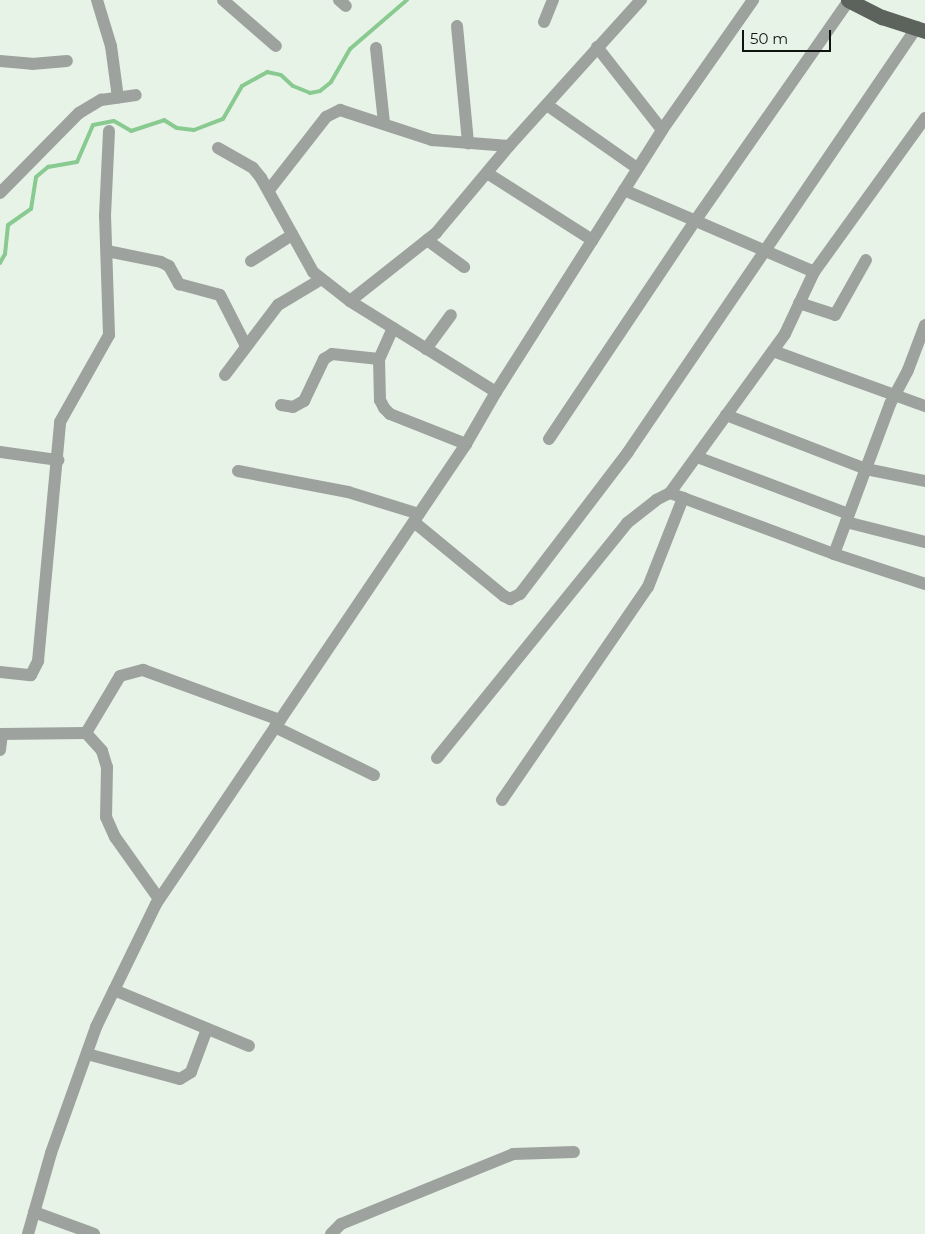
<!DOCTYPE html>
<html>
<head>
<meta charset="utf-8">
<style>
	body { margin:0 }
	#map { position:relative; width:925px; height:1234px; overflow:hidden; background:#e8f3e8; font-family:Montserrat,sans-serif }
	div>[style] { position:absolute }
	.stream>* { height:4px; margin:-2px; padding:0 2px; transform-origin:2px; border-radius:2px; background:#88ca90 }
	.minor>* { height:12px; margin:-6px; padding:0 6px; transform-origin:6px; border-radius:6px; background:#9ea29e }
	.major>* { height:15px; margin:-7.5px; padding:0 7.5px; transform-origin:7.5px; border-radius:7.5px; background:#5b635c }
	span { translate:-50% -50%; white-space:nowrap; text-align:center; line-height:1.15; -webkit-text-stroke:4px #e8f3e8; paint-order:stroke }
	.scale { position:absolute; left:742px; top:30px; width:89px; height:22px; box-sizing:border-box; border:2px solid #101411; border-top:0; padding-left:6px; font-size:15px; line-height:18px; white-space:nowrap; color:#101411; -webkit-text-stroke:4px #e8f3e8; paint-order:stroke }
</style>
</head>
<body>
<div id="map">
	<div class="stream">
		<i style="left:0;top:263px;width:10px;rotate:-61deg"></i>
		<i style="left:5px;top:254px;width:29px;rotate:-84deg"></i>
		<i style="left:8px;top:225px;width:28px;rotate:-35deg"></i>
		<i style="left:31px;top:209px;width:32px;rotate:-81deg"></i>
		<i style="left:36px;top:177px;width:16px;rotate:-40deg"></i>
		<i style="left:48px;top:167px;width:29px;rotate:-10deg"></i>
		<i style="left:77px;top:162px;width:40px;rotate:-66.6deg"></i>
		<i style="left:93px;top:125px;width:21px;rotate:-11deg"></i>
		<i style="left:114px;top:121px;width:20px;rotate:30deg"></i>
		<i style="left:131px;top:131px;width:35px;rotate:-18deg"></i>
		<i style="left:164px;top:120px;width:15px;rotate:32deg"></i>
		<i style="left:177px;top:128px;width:17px;rotate:7deg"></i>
		<i style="left:194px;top:130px;width:31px;rotate:-21deg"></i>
		<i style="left:223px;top:119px;width:38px;rotate:-60deg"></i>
		<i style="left:242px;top:86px;width:29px;rotate:-29deg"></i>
		<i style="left:267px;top:72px;width:14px;rotate:12deg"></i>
		<i style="left:281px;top:75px;width:16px;rotate:43deg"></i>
		<i style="left:293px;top:86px;width:18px;rotate:22deg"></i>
		<i style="left:310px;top:93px;width:10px;rotate:-11deg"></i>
		<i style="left:320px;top:91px;width:14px;rotate:-39deg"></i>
		<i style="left:331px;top:82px;width:38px;rotate:-60deg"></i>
		<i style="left:350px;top:49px;width:75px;rotate:-40.7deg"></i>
	</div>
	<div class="minor">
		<i style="left:97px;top:0;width:48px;rotate:73.1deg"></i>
		<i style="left:111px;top:46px;width:52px;rotate:82.3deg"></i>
		<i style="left:223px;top:0;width:70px;rotate:41deg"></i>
		<i style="left:339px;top:0;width:9px;rotate:41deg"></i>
		<i style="left:544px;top:22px;width:24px;rotate:-68deg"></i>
		<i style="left:457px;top:26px;width:118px;rotate:84.6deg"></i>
		<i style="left:597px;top:47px;width:105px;rotate:51.9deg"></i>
		<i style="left:376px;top:48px;width:75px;rotate:83.9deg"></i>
		<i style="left:0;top:61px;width:32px;rotate:5deg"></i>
		<i style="left:32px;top:64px;width:35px;rotate:-5deg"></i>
		<i style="left:547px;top:105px;width:110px;rotate:35deg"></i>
		<i style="left:218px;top:148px;width:40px;rotate:29.7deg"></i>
		<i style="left:253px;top:168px;width:13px;rotate:51deg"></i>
		<i style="left:261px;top:178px;width:107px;rotate:61deg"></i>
		<i style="left:313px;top:272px;width:47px;rotate:38.1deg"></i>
		<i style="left:487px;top:173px;width:125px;rotate:32.5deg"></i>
		<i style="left:269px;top:190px;width:93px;rotate:-52deg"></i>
		<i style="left:326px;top:117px;width:16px;rotate:-27deg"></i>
		<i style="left:340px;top:110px;width:97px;rotate:18.1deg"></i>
		<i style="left:432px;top:140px;width:77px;rotate:4.5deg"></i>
		<i style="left:624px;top:190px;width:207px;rotate:23.3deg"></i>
		<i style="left:814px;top:272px;width:68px;rotate:115.1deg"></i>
		<i style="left:785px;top:334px;width:196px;rotate:125.9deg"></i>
		<i style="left:0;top:193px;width:112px;rotate:-45.4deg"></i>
		<i style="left:79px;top:113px;width:26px;rotate:-31deg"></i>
		<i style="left:101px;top:100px;width:35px;rotate:-8deg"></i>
		<i style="left:427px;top:240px;width:46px;rotate:36.1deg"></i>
		<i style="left:107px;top:251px;width:55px;rotate:11.5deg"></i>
		<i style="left:161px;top:262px;width:9px;rotate:27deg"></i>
		<i style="left:169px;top:266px;width:21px;rotate:61deg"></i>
		<i style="left:179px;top:284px;width:42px;rotate:15deg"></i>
		<i style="left:220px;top:295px;width:57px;rotate:63deg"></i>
		<i style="left:251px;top:261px;width:49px;rotate:-32.4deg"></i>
		<i style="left:814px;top:272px;width:190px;rotate:-54.2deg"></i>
		<i style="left:799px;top:303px;width:38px;rotate:18deg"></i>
		<i style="left:835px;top:315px;width:63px;rotate:-60.6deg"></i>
		<i style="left:393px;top:328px;width:34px;rotate:114deg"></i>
		<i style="left:379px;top:359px;width:41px;rotate:88.6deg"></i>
		<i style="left:380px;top:400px;width:9px;rotate:63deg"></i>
		<i style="left:384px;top:408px;width:8px;rotate:45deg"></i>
		<i style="left:390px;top:414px;width:82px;rotate:21.5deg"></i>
		<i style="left:426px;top:349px;width:42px;rotate:-53.7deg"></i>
		<i style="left:773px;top:351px;width:162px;rotate:19.9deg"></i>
		<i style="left:225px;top:375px;width:88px;rotate:-52.9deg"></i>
		<i style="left:278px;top:305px;width:49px;rotate:-30.8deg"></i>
		<i style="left:496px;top:392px;width:172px;rotate:-148.1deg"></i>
		<i style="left:350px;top:301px;width:110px;rotate:-38.3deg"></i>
		<i style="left:436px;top:233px;width:114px;rotate:-50deg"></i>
		<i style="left:509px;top:146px;width:197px;rotate:-47.9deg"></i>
		<i style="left:281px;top:405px;width:12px;rotate:9deg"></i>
		<i style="left:293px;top:407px;width:13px;rotate:-29deg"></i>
		<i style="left:304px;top:401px;width:47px;rotate:-64.5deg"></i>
		<i style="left:324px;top:359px;width:9px;rotate:-32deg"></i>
		<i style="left:332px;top:354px;width:47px;rotate:6.1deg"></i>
		<i style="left:726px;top:415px;width:150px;rotate:21.1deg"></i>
		<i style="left:866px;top:469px;width:60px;rotate:11.5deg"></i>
		<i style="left:549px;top:439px;width:262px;rotate:-56.2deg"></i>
		<i style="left:695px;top:221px;width:269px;rotate:-55.1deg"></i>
		<i style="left:0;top:452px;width:59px;rotate:7.9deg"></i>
		<i style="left:697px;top:457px;width:162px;rotate:20.6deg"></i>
		<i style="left:238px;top:471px;width:112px;rotate:10.8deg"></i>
		<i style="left:348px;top:492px;width:74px;rotate:17.2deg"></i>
		<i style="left:414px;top:522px;width:117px;rotate:39.4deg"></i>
		<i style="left:504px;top:596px;width:7px;rotate:27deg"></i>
		<i style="left:510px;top:599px;width:11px;rotate:-27deg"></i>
		<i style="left:520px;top:594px;width:178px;rotate:-52.7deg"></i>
		<i style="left:628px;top:452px;width:514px;rotate:-55.78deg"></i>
		<i style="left:846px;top:522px;width:81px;rotate:14.2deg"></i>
		<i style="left:834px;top:554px;width:96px;rotate:18.2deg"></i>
		<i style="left:0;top:672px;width:31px;rotate:6deg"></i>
		<i style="left:31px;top:675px;width:16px;rotate:-63deg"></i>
		<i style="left:38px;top:661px;width:240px;rotate:-84.7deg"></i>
		<i style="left:60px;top:422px;width:100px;rotate:-60.6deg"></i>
		<i style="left:109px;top:335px;width:119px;rotate:-91.9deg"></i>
		<i style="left:105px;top:216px;width:85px;rotate:-87.3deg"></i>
		<i style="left:275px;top:727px;width:110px;rotate:25.9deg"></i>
		<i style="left:86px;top:733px;width:24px;rotate:48deg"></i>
		<i style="left:102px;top:751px;width:17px;rotate:73deg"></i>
		<i style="left:107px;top:767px;width:50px;rotate:91.1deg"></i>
		<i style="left:106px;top:817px;width:22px;rotate:66deg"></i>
		<i style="left:115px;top:837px;width:76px;rotate:54.6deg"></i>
		<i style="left:0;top:734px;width:86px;rotate:-0.7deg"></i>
		<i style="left:86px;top:733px;width:66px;rotate:-59.2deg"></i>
		<i style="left:120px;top:676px;width:24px;rotate:-15deg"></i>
		<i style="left:143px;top:670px;width:146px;rotate:20.1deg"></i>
		<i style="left:0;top:750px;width:16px;rotate:-83deg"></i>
		<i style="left:437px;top:758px;width:302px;rotate:-51deg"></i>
		<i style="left:627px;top:523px;width:37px;rotate:-38deg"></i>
		<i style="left:656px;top:500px;width:16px;rotate:-27deg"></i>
		<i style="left:670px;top:493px;width:175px;rotate:20.4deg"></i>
		<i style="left:834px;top:554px;width:160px;rotate:-69.5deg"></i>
		<i style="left:890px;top:404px;width:38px;rotate:-62deg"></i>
		<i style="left:908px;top:370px;width:48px;rotate:-69.3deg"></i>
		<i style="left:502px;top:800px;width:258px;rotate:-55.6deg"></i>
		<i style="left:648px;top:587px;width:96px;rotate:-68.5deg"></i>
		<i style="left:114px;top:990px;width:146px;rotate:22.5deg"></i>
		<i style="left:87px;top:1054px;width:96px;rotate:15deg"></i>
		<i style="left:180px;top:1079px;width:13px;rotate:-32deg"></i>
		<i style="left:191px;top:1072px;width:46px;rotate:-69.6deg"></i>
		<i style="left:34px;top:1212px;width:64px;rotate:20.1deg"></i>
		<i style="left:28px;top:1234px;width:84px;rotate:-74.1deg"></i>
		<i style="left:51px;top:1153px;width:134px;rotate:-70.3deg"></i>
		<i style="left:96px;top:1027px;width:137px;rotate:-64deg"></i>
		<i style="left:156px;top:904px;width:555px;rotate:-56.02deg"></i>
		<i style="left:466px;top:444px;width:60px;rotate:-60deg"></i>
		<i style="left:496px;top:392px;width:310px;rotate:-57.6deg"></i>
		<i style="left:662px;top:130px;width:159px;rotate:-55deg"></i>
		<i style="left:331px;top:1234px;width:14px;rotate:-45deg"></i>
		<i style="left:341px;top:1224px;width:186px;rotate:-22.1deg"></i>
		<i style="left:513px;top:1154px;width:61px;rotate:-1.9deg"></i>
	</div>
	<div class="major">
		<i style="left:848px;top:0;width:38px;rotate:27deg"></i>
		<i style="left:882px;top:17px;width:45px;rotate:18deg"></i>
	</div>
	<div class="scale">50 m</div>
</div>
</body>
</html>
